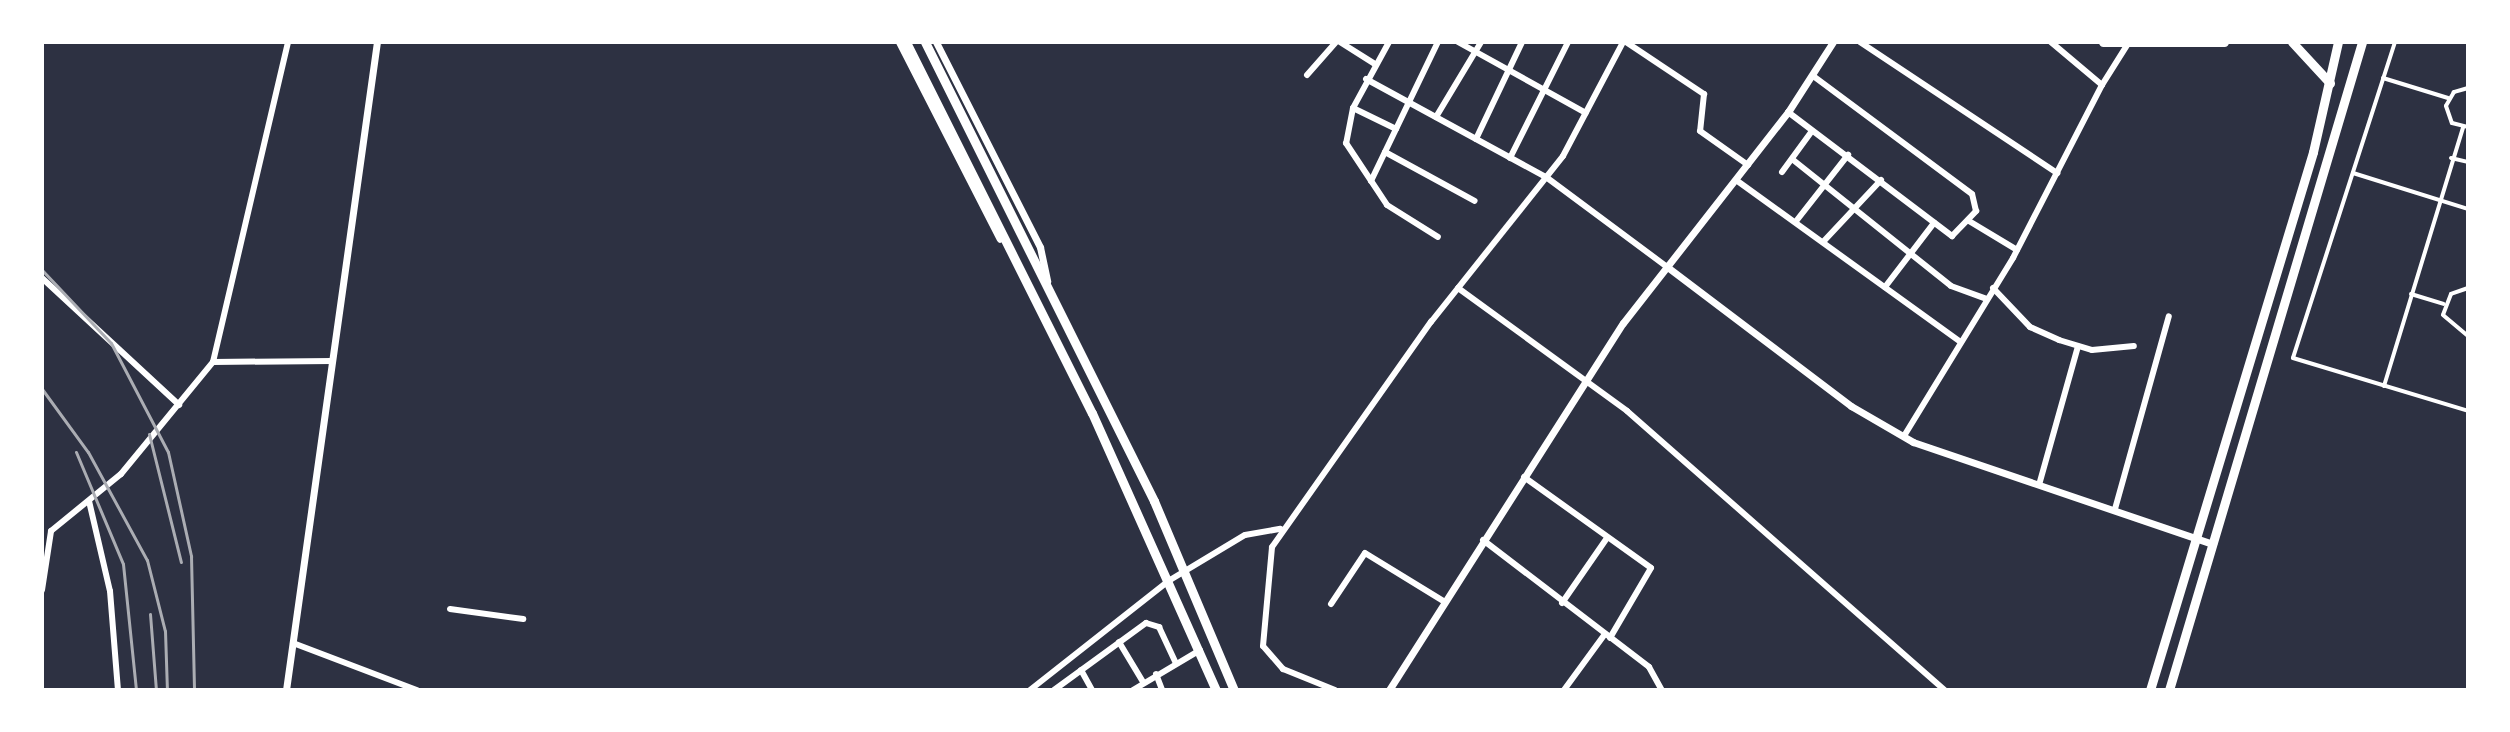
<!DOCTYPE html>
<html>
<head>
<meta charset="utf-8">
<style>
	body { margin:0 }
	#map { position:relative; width:2510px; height:732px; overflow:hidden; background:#2d3142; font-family:"Varela Round",sans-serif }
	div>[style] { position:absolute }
	.pedestrian>* { height:4px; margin:-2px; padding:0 2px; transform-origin:2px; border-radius:2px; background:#fff }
	.minor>* { height:6px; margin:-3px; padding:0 3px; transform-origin:3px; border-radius:3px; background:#fff }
	.tertiary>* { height:7px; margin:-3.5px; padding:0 3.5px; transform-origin:3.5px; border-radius:3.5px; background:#fff }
	.primary>* { height:9px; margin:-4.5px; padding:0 4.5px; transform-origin:4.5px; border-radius:4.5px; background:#fff }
	.rail>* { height:3px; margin:-1.5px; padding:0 1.5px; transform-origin:1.5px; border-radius:1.5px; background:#abadb3 }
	span { translate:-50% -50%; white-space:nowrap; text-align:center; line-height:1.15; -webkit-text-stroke:8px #fff; paint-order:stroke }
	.frame { position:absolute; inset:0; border:44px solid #fff; pointer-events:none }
</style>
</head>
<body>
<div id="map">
	<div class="pedestrian">
		<i style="left:2395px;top:42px;width:332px;rotate:107.9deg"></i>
		<i style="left:2293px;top:358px;width:183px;rotate:16.8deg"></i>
		<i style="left:2383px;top:78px;width:68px;rotate:17.1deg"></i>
		<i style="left:2468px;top:88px;width:15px;rotate:164deg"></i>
		<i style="left:2454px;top:92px;width:16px;rotate:120deg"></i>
		<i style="left:2446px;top:106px;width:18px;rotate:71deg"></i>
		<i style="left:2452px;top:123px;width:16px;rotate:14deg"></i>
		<i style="left:2451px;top:158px;width:17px;rotate:13deg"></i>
		<i style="left:2353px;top:173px;width:121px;rotate:17.4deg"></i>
		<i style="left:2468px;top:288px;width:18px;rotate:161deg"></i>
		<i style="left:2451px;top:294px;width:22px;rotate:111deg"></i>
		<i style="left:2443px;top:315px;width:33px;rotate:40deg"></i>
		<i style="left:2411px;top:294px;width:34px;rotate:17deg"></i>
		<i style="left:2384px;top:386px;width:270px;rotate:-73deg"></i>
	</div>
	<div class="minor">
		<i style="left:1340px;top:42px;width:41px;rotate:32.2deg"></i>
		<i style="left:1389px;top:42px;width:75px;rotate:118.6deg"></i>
		<i style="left:1353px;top:108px;width:36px;rotate:101deg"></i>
		<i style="left:1346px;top:143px;width:74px;rotate:56.5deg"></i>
		<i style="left:1387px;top:205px;width:60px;rotate:32.1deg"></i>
		<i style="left:1458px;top:42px;width:146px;rotate:29deg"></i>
		<i style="left:1626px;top:42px;width:94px;rotate:33.7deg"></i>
		<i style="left:1704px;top:94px;width:37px;rotate:96deg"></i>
		<i style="left:1700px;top:131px;width:59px;rotate:35.3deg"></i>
		<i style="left:1860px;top:42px;width:237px;rotate:33.6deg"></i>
		<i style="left:1307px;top:75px;width:44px;rotate:-48.7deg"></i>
		<i style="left:1366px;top:79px;width:205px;rotate:28.6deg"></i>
		<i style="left:1546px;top:177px;width:149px;rotate:36.6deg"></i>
		<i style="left:2102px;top:85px;width:51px;rotate:-57.9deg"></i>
		<i style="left:1353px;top:108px;width:48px;rotate:26deg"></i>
		<i style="left:1788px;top:112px;width:206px;rotate:37.1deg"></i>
		<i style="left:1952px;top:236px;width:35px;rotate:-46deg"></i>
		<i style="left:1976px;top:211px;width:17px;rotate:-103deg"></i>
		<i style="left:1972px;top:194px;width:198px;rotate:-143.4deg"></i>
		<i style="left:1436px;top:117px;width:87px;rotate:-59deg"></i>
		<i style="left:1476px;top:139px;width:107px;rotate:-64.6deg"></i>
		<i style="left:1385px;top:152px;width:102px;rotate:28.6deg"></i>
		<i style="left:1510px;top:158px;width:130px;rotate:-63.4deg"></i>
		<i style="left:1792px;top:159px;width:203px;rotate:38.6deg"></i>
		<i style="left:1951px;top:286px;width:37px;rotate:20deg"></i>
		<i style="left:1782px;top:172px;width:51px;rotate:-53.8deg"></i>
		<i style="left:1736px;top:180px;width:275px;rotate:35.8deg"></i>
		<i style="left:1371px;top:181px;width:154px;rotate:-64.3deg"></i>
		<i style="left:1797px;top:220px;width:83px;rotate:-51.9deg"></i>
		<i style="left:1969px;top:221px;width:56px;rotate:31.1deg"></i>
		<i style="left:1823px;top:242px;width:85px;rotate:-46.9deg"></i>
		<i style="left:42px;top:278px;width:187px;rotate:42.8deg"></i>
		<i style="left:1885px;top:287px;width:81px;rotate:-52.6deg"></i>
		<i style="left:1458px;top:288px;width:209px;rotate:36deg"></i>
		<i style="left:1627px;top:411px;width:423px;rotate:41.3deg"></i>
		<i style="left:1993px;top:288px;width:54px;rotate:46.5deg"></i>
		<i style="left:2030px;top:327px;width:32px;rotate:24deg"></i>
		<i style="left:2059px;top:340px;width:34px;rotate:17deg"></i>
		<i style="left:2092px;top:350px;width:42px;rotate:-5.4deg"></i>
		<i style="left:213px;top:362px;width:329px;rotate:-76.8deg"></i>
		<i style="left:1904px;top:436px;width:209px;rotate:-58.5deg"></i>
		<i style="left:2013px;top:258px;width:195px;rotate:-62.8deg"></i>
		<i style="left:2102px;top:85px;width:67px;rotate:-139.9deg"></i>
		<i style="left:1524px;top:477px;width:156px;rotate:35.6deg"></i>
		<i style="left:1651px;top:568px;width:81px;rotate:120.4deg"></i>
		<i style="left:2039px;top:485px;width:144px;rotate:-74.3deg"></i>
		<i style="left:89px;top:501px;width:92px;rotate:76.9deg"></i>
		<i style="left:110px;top:591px;width:99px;rotate:85.4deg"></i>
		<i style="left:2115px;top:509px;width:200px;rotate:-74.4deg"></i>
		<i style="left:1483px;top:540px;width:209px;rotate:37.4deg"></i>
		<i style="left:1649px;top:667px;width:26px;rotate:61deg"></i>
		<i style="left:42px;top:590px;width:60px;rotate:-81.3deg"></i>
		<i style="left:51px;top:531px;width:90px;rotate:-39.2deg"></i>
		<i style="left:121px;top:474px;width:145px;rotate:-50.6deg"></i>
		<i style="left:213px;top:362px;width:119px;rotate:-0.5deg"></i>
		<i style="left:1562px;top:603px;width:79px;rotate:-55.3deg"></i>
		<i style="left:1331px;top:604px;width:61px;rotate:-56.3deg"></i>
		<i style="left:1365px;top:553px;width:94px;rotate:31.5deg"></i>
		<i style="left:450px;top:609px;width:74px;rotate:7.8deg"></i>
		<i style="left:1119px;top:642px;width:47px;rotate:59deg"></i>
		<i style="left:293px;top:643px;width:133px;rotate:20.8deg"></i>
		<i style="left:1081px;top:670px;width:23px;rotate:61deg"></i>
		<i style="left:1156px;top:674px;width:17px;rotate:69deg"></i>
		<i style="left:1030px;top:690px;width:178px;rotate:-38.2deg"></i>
		<i style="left:1170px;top:580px;width:87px;rotate:-31deg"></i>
		<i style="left:1245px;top:535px;width:36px;rotate:-10deg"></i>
		<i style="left:1054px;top:690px;width:114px;rotate:-36.1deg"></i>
		<i style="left:1146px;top:623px;width:14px;rotate:17deg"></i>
		<i style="left:1159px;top:627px;width:40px;rotate:65deg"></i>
		<i style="left:1133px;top:690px;width:78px;rotate:-30.8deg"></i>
		<i style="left:1335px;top:690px;width:56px;rotate:-158deg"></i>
		<i style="left:1283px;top:669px;width:30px;rotate:-131deg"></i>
		<i style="left:1263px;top:646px;width:99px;rotate:-84.8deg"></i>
		<i style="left:1272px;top:547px;width:276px;rotate:-54.8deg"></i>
		<i style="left:1431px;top:322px;width:212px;rotate:-51.5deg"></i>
		<i style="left:1563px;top:156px;width:129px;rotate:-62.2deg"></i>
		<i style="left:1564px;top:690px;width:69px;rotate:-53.8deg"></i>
	</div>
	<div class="tertiary">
		<i style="left:899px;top:42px;width:221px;rotate:62.9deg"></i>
		<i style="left:936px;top:42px;width:230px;rotate:63.1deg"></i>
		<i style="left:1040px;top:247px;width:35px;rotate:78deg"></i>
		<i style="left:1666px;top:266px;width:232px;rotate:37.1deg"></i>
		<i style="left:1851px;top:406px;width:72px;rotate:30.1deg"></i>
		<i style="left:1913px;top:442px;width:317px;rotate:18.8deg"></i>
		<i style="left:286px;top:690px;width:654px;rotate:-82.01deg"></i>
		<i style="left:1389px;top:690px;width:435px;rotate:-57.5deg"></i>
		<i style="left:1623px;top:323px;width:268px;rotate:-52deg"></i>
		<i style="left:1788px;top:112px;width:83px;rotate:-57.3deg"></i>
	</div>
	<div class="primary">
		<i style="left:906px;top:42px;width:415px;rotate:63.4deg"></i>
		<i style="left:1092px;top:413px;width:303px;rotate:65.9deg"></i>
		<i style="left:925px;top:42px;width:513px;rotate:63.48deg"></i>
		<i style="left:1154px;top:501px;width:205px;rotate:67.1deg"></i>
		<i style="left:2103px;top:42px;width:121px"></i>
		<i style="left:2292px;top:42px;width:56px;rotate:47.2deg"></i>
		<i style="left:2150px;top:690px;width:562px;rotate:-73.14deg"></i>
		<i style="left:2313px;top:152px;width:113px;rotate:-77.2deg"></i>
		<i style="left:2169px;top:690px;width:676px;rotate:-73.41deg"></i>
	</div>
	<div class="rail">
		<i style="left:42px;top:270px;width:100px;rotate:46.6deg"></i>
		<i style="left:111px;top:343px;width:123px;rotate:62.4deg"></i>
		<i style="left:168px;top:452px;width:107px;rotate:77.5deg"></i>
		<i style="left:191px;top:556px;width:134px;rotate:88.7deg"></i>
		<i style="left:42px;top:389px;width:78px;rotate:53.9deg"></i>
		<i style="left:88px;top:452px;width:123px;rotate:61.4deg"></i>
		<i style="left:147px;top:560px;width:73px;rotate:75.8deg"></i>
		<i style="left:165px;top:631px;width:59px;rotate:88.1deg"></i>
		<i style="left:149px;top:434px;width:132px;rotate:76deg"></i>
		<i style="left:76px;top:452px;width:121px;rotate:67.2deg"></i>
		<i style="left:123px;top:564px;width:127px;rotate:84.1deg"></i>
		<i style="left:150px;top:614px;width:76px;rotate:85.5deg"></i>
	</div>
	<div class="frame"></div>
</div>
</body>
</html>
